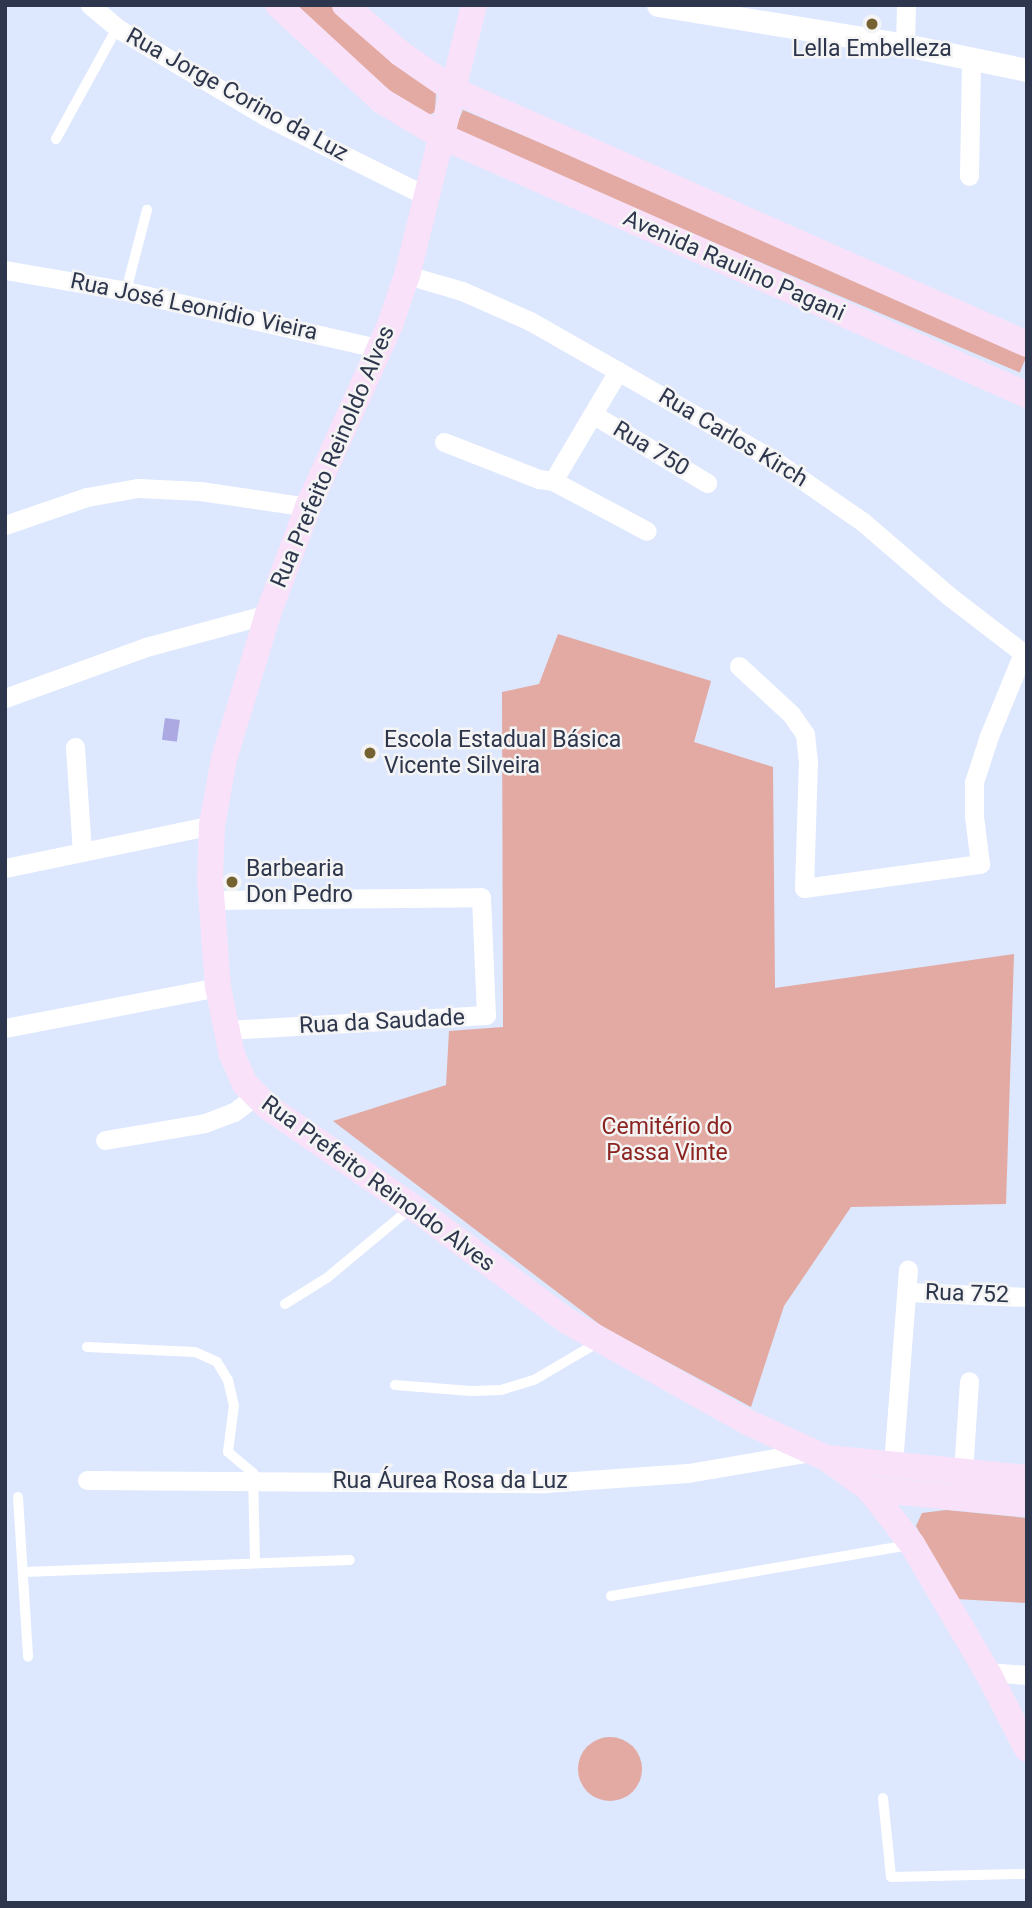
<!DOCTYPE html>
<html>
<head>
<meta charset="utf-8">
<style>
	body { margin:0 }
	#map { position:relative; width:1032px; height:1908px; overflow:hidden; background:#dde7fe; font-family:Roboto,sans-serif }
	div>[style] { position:absolute }
	.green>* { inset:0; background:#e2aaa2; transform-origin:0 0 }
	.round { border-radius:50% }
	.building>* { inset:0; background:#aca9e2; transform-origin:0 0 }
	.service>* { height:10px; margin:-5px; padding:0 5px; transform-origin:5px; border-radius:5px; background:#fff }
	.minor>* { height:19px; margin:-9.5px; padding:0 9.5px; transform-origin:9.5px; border-radius:9.5px; background:#fff }
	.tertiary>* { height:23px; margin:-11.5px; padding:0 11.5px; transform-origin:11.5px; border-radius:11.5px; background:#fff }
	.secondary>* { height:26px; margin:-13px; padding:0 13px; transform-origin:13px; border-radius:13px; background:#f9e2f9 }
	.dots>* { width:19px; height:19px; translate:-50% -50%; box-sizing:border-box; border:4px solid #f4f4f4; border-radius:50% }
	span { translate:-50% -50%; white-space:nowrap; text-align:center; line-height:1.15; -webkit-text-stroke:5px #f4f4f4; paint-order:stroke }
	.poi-label { font-size:23px; color:#2d364c }
	.left { translate:0 -50%; text-align:left }
	.street-label { font-size:23px; color:#2d364c }
	.park-label { font-size:23px; color:#8b2420 }
	.frame { position:absolute; inset:0; border:7px solid #2d364c; pointer-events:none }
</style>
</head>
<body>
<div id="map">
	<div class="green">
		<i style="clip-path:polygon(288px 5px,332px 5px,379px 49px,436px 93px,435px 112px,422px 118px)"></i>
		<i style="left:463px;top:110px;width:615px;height:24px;rotate:23deg"></i>
		<i style="clip-path:polygon(558px 634px,711px 681px,694px 742px,773px 767px,775px 988px,1014px 954px,1006px 1204px,851px 1207px,784px 1306px,751px 1407px,603px 1327px,333px 1121px,446px 1085px,449px 1031px,503px 1027px,502px 692px,539px 684px)"></i>
		<i style="clip-path:polygon(946px 1510px,1027px 1518px,1027px 1603px,956px 1599px,916px 1526px,922px 1513px)"></i>
		<i class="round" style="left:578px;top:1737px;width:64px;height:64px"></i>
	</div>
	<div class="building">
		<i style="left:165px;top:718px;width:15px;height:22px;rotate:8deg"></i>
	</div>
	<div class="service">
		<i style="left:56px;top:139px;width:127px;rotate:-61.2deg"></i>
		<i style="left:126px;top:291px;width:84px;rotate:-75.5deg"></i>
		<i style="left:285px;top:1304px;width:51px;rotate:-32.1deg"></i>
		<i style="left:328px;top:1277px;width:109px;rotate:-39.8deg"></i>
		<i style="left:87px;top:1347px;width:108px;rotate:2.7deg"></i>
		<i style="left:195px;top:1352px;width:24px;rotate:24deg"></i>
		<i style="left:217px;top:1362px;width:21px;rotate:59deg"></i>
		<i style="left:228px;top:1380px;width:26px;rotate:77deg"></i>
		<i style="left:234px;top:1405px;width:47px;rotate:97.3deg"></i>
		<i style="left:228px;top:1452px;width:33px;rotate:40deg"></i>
		<i style="left:253px;top:1473px;width:90px;rotate:88.7deg"></i>
		<i style="left:395px;top:1385px;width:76px;rotate:4.5deg"></i>
		<i style="left:471px;top:1391px;width:30px;rotate:-2deg"></i>
		<i style="left:501px;top:1390px;width:34px;rotate:-17deg"></i>
		<i style="left:534px;top:1380px;width:73px;rotate:-30.4deg"></i>
		<i style="left:18px;top:1497px;width:160px;rotate:86.4deg"></i>
		<i style="left:23px;top:1572px;width:327px;rotate:-2.1deg"></i>
		<i style="left:611px;top:1596px;width:301px;rotate:-9.7deg"></i>
		<i style="left:883px;top:1798px;width:79px;rotate:84.2deg"></i>
		<i style="left:891px;top:1877px;width:136px;rotate:-1.3deg"></i>
	</div>
	<div class="minor">
		<i style="left:90px;top:5px;width:35px;rotate:40deg"></i>
		<i style="left:117px;top:28px;width:172px;rotate:30.7deg"></i>
		<i style="left:265px;top:116px;width:180px;rotate:26.4deg"></i>
		<i style="left:905px;top:45px;width:40px;rotate:-88.6deg"></i>
		<i style="left:969px;top:176px;width:117px;rotate:-89deg"></i>
		<i style="left:5px;top:270px;width:123px;rotate:9.8deg"></i>
		<i style="left:126px;top:291px;width:262px;rotate:12.8deg"></i>
		<i style="left:407px;top:275px;width:57px;rotate:16.2deg"></i>
		<i style="left:462px;top:291px;width:74px;rotate:23.8deg"></i>
		<i style="left:530px;top:321px;width:282px;rotate:29.7deg"></i>
		<i style="left:775px;top:461px;width:107px;rotate:34.7deg"></i>
		<i style="left:863px;top:522px;width:113px;rotate:40.7deg"></i>
		<i style="left:949px;top:596px;width:98px;rotate:37.6deg"></i>
		<i style="left:594px;top:415px;width:132px;rotate:31deg"></i>
		<i style="left:444px;top:442px;width:102px;rotate:21.3deg"></i>
		<i style="left:539px;top:479px;width:14px;rotate:8deg"></i>
		<i style="left:553px;top:481px;width:128px;rotate:-59.4deg"></i>
		<i style="left:553px;top:481px;width:106px;rotate:28deg"></i>
		<i style="left:5px;top:525px;width:87px;rotate:-18.9deg"></i>
		<i style="left:87px;top:497px;width:52px;rotate:-10deg"></i>
		<i style="left:138px;top:488px;width:62px;rotate:2.8deg"></i>
		<i style="left:200px;top:491px;width:109px;rotate:8.4deg"></i>
		<i style="left:739px;top:666px;width:71px;rotate:42.7deg"></i>
		<i style="left:791px;top:714px;width:24px;rotate:55deg"></i>
		<i style="left:805px;top:734px;width:27px;rotate:84deg"></i>
		<i style="left:808px;top:761px;width:127px;rotate:91.8deg"></i>
		<i style="left:804px;top:888px;width:178px;rotate:-7.8deg"></i>
		<i style="left:980px;top:864px;width:48px;rotate:-97.1deg"></i>
		<i style="left:974px;top:816px;width:34px;rotate:-90deg"></i>
		<i style="left:974px;top:782px;width:48px;rotate:-71.9deg"></i>
		<i style="left:989px;top:736px;width:90px;rotate:-67.7deg"></i>
		<i style="left:5px;top:698px;width:150px;rotate:-19.9deg"></i>
		<i style="left:146px;top:647px;width:126px;rotate:-15.1deg"></i>
		<i style="left:75px;top:747px;width:105px;rotate:86.2deg"></i>
		<i style="left:5px;top:868px;width:211px;rotate:-11.7deg"></i>
		<i style="left:211px;top:900px;width:270px;rotate:-0.6deg"></i>
		<i style="left:481px;top:897px;width:118px;rotate:87.6deg"></i>
		<i style="left:486px;top:1015px;width:260px;rotate:176.7deg"></i>
		<i style="left:5px;top:1028px;width:217px;rotate:-10.9deg"></i>
		<i style="left:105px;top:1140px;width:101px;rotate:-9.6deg"></i>
		<i style="left:205px;top:1123px;width:31px;rotate:-21deg"></i>
		<i style="left:234px;top:1112px;width:26px;rotate:-37deg"></i>
		<i style="left:907px;top:1292px;width:120px;rotate:2.4deg"></i>
		<i style="left:893px;top:1464px;width:195px;rotate:-85.6deg"></i>
		<i style="left:963px;top:1472px;width:91px;rotate:-86.2deg"></i>
		<i style="left:87px;top:1480px;width:458px;rotate:0.4deg"></i>
		<i style="left:545px;top:1483px;width:143px;rotate:-4deg"></i>
		<i style="left:688px;top:1473px;width:125px;rotate:-9.7deg"></i>
		<i style="left:987px;top:1672px;width:40px;rotate:4.3deg"></i>
	</div>
	<div class="tertiary">
		<i style="left:658px;top:5px;width:250px;rotate:9.2deg"></i>
		<i style="left:905px;top:45px;width:125px;rotate:11.6deg"></i>
	</div>
	<div class="secondary">
		<i style="left:278px;top:5px;width:142px;rotate:42.7deg"></i>
		<i style="left:382px;top:101px;width:69px;rotate:30.7deg"></i>
		<i style="left:441px;top:136px;width:641px;rotate:23.84deg"></i>
		<i style="left:345px;top:5px;width:73px;rotate:41.1deg"></i>
		<i style="left:400px;top:53px;width:65px;rotate:34.9deg"></i>
		<i style="left:453px;top:90px;width:628px;rotate:23.87deg"></i>
		<i style="left:474px;top:5px;width:278px;rotate:103.9deg"></i>
		<i style="left:407px;top:275px;width:53px;rotate:108.8deg"></i>
		<i style="left:390px;top:325px;width:200px;rotate:114.3deg"></i>
		<i style="left:308px;top:507px;width:114px;rotate:110.5deg"></i>
		<i style="left:268px;top:614px;width:152px;rotate:106.9deg"></i>
		<i style="left:224px;top:759px;width:67px;rotate:100.3deg"></i>
		<i style="left:212px;top:825px;width:54px;rotate:92.1deg"></i>
		<i style="left:210px;top:879px;width:108px;rotate:85.8deg"></i>
		<i style="left:218px;top:987px;width:69px;rotate:78.4deg"></i>
		<i style="left:232px;top:1055px;width:32px;rotate:66deg"></i>
		<i style="left:245px;top:1084px;width:33px;rotate:45deg"></i>
		<i style="left:268px;top:1107px;width:176px;rotate:34.6deg"></i>
		<i style="left:413px;top:1207px;width:192px;rotate:36.5deg"></i>
		<i style="left:567px;top:1321px;width:209px;rotate:29.3deg"></i>
		<i style="left:749px;top:1423px;width:85px;rotate:24.4deg"></i>
		<i style="left:826px;top:1458px;width:53px;rotate:35.8deg"></i>
		<i style="left:869px;top:1489px;width:70px;rotate:52deg"></i>
		<i style="left:912px;top:1544px;width:152px;rotate:59.6deg"></i>
		<i style="left:989px;top:1675px;width:83px;rotate:62.8deg"></i>
		<i style="left:827px;top:1458px;width:201px;rotate:5.7deg"></i>
		<i style="left:869px;top:1489px;width:159px;rotate:5.4deg"></i>
	</div>
	<div class="dots">
		<i style="left:872px;top:24px;background:#766231"></i>
		<i style="left:370px;top:753px;background:#766231"></i>
		<i style="left:232px;top:882px;background:#766231"></i>
	</div>
	<div class="poi-label">
		<span style="left:872px;top:49px">Lella Embelleza</span>
		<span class="left" style="left:384px;top:753px">Escola Estadual Básica<br>Vicente Silveira</span>
		<span class="left" style="left:246px;top:882px">Barbearia<br>Don Pedro</span>
	</div>
	<div class="street-label">
		<span style="left:237px;top:95px;rotate:29deg">Rua Jorge Corino da Luz</span>
		<span style="left:734px;top:266px;rotate:24deg">Avenida Raulino Pagani</span>
		<span style="left:194px;top:307px;rotate:12deg">Rua José Leonídio Vieira</span>
		<span style="left:733px;top:438px;rotate:31deg">Rua Carlos Kirch</span>
		<span style="left:651px;top:449px;rotate:31deg">Rua 750</span>
		<span style="left:333px;top:457px;rotate:-67deg">Rua Prefeito Reinoldo Alves</span>
		<span style="left:382px;top:1022px;rotate:-3deg">Rua da Saudade</span>
		<span style="left:378px;top:1184px;rotate:36deg">Rua Prefeito Reinoldo Alves</span>
		<span style="left:967px;top:1294px;rotate:2deg">Rua 752</span>
		<span style="left:450px;top:1481px">Rua Áurea Rosa da Luz</span>
	</div>
	<div class="park-label">
		<span style="left:667px;top:1140px">Cemitério do<br>Passa Vinte</span>
	</div>
	<div class="frame"></div>
</div>
</body>
</html>
